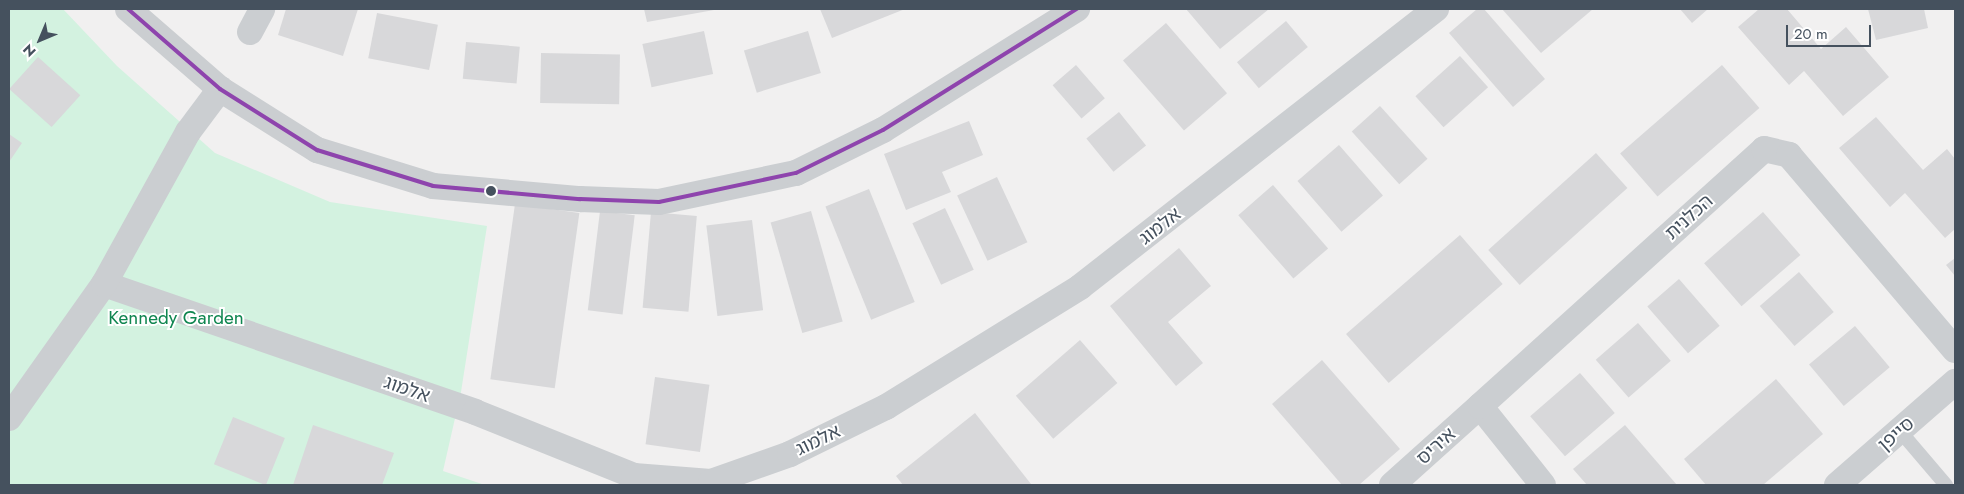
<!DOCTYPE html>
<html>
<head>
<meta charset="utf-8">
<style>
	body { margin:0 }
	#map { position:relative; width:1964px; height:494px; overflow:hidden; background:#f1f0f0; font-family:Jost,"Noto Sans Hebrew",sans-serif }
	div>[style] { position:absolute }
	.green>* { inset:0; background:#d3f2e0 }
	.building>* { inset:0; background:#d8d8da; transform-origin:0 0 }
	.service>* { height:14px; margin:-7px; padding:0 7px; transform-origin:7px; border-radius:7px; background:#cbced1 }
	.minor>* { height:26px; margin:-13px; padding:0 13px; transform-origin:13px; border-radius:13px; background:#cbced1 }
	.bus-1>* { height:4px; margin:-2px; padding:0 2px; transform-origin:2px; border-radius:2px; background:#8e44ad }
	.dots>* { width:14px; height:14px; translate:-50% -50%; box-sizing:border-box; border:2px solid #fff; border-radius:50% }
	span { translate:-50% -50%; white-space:nowrap; text-align:center; line-height:1.15; -webkit-text-stroke:4px #fff; paint-order:stroke }
	.street-label { font-size:19px; color:#45515e }
	.park-label { font-size:19px; color:#0f8650 }
	.frame { position:absolute; inset:0; border:10px solid #45515e; pointer-events:none }
	.north { position:absolute; left:15px; top:15px; width:50px; height:50px; -webkit-text-stroke:4px #fff; paint-order:stroke; rotate:225deg; font-size:14px; font-weight:700; line-height:20px; text-align:center; color:#45515e }
	.north::after { content:''; display:block; margin:auto; width:18px; height:22px; background:#45515e; clip-path:polygon(50% 0,100% 100%,50% 72%,0 100%) }
	.scale { position:absolute; left:1786px; top:25px; width:85px; height:22px; box-sizing:border-box; border:2px solid #45515e; border-top:0; padding-left:6px; font-size:15px; line-height:18px; white-space:nowrap; color:#45515e; -webkit-text-stroke:4px #fff; paint-order:stroke }
</style>
</head>
<body>
<div id="map">
	<div class="green">
		<i style="clip-path:polygon(9px 9px,63px 9px,117px 66px,215px 153px,330px 202px,487px 226px,461px 392px,443px 471px,485px 485px,9px 485px)"></i>
	</div>
	<div class="building">
		<i style="clip-path:polygon(286px 9px,358px 9px,343px 56px,278px 35px)"></i>
		<i style="clip-path:polygon(644px 9px,714px 9px,714px 10px,647px 22px)"></i>
		<i style="clip-path:polygon(820px 9px,905px 9px,832px 38px)"></i>
		<i style="clip-path:polygon(1186px 9px,1269px 9px,1220px 49px)"></i>
		<i style="clip-path:polygon(1477px 9px,1484px 9px,1545px 79px,1513px 107px,1449px 33px)"></i>
		<i style="clip-path:polygon(1502px 9px,1593px 9px,1541px 53px)"></i>
		<i style="clip-path:polygon(1680px 9px,1708px 9px,1692px 23px)"></i>
		<i style="clip-path:polygon(1759px 9px,1787px 9px,1821px 49px,1846px 27px,1889px 77px,1843px 116px,1804px 71px,1789px 85px,1738px 27px)"></i>
		<i style="clip-path:polygon(1868px 9px,1924px 9px,1928px 28px,1876px 40px)"></i>
		<i style="left:377px;top:13px;width:62px;height:46px;rotate:11deg"></i>
		<i style="left:1286px;top:21px;width:34px;height:64px;rotate:50deg"></i>
		<i style="left:1166px;top:23px;width:93px;height:57px;rotate:49deg"></i>
		<i style="left:704px;top:31px;width:44px;height:63px;rotate:78deg"></i>
		<i style="left:808px;top:31px;width:44px;height:67px;rotate:73deg"></i>
		<i style="left:466px;top:42px;width:54px;height:37px;rotate:5deg"></i>
		<i style="left:541px;top:53px;width:79px;height:50px;rotate:1deg"></i>
		<i style="left:1460px;top:56px;width:42px;height:60px;rotate:48deg"></i>
		<i style="left:38px;top:57px;width:57px;height:43px;rotate:42deg"></i>
		<i style="left:1076px;top:65px;width:44px;height:31px;rotate:49deg"></i>
		<i style="left:1722px;top:65px;width:57px;height:135px;rotate:49deg"></i>
		<i style="left:1380px;top:106px;width:71px;height:38px;rotate:48deg"></i>
		<i style="left:1119px;top:112px;width:43px;height:42px;rotate:51deg"></i>
		<i style="clip-path:polygon(1876px 117px,1923px 170px,1947px 149px,1955px 159px,1955px 229px,1945px 238px,1905px 193px,1890px 207px,1839px 148px)"></i>
		<i style="clip-path:polygon(969px 121px,983px 155px,942px 172px,951px 192px,906px 210px,884px 154px)"></i>
		<i style="clip-path:polygon(9px 134px,22px 143px,9px 162px)"></i>
		<i style="left:1339px;top:145px;width:67px;height:55px;rotate:49deg"></i>
		<i style="left:1596px;top:153px;width:47px;height:145px;rotate:48deg"></i>
		<i style="left:997px;top:177px;width:72px;height:44px;rotate:65deg"></i>
		<i style="left:1273px;top:185px;width:84px;height:46px;rotate:49deg"></i>
		<i style="left:869px;top:189px;width:122px;height:47px;rotate:68deg"></i>
		<i style="left:515px;top:204px;width:65px;height:177px;rotate:8deg"></i>
		<i style="left:945px;top:208px;width:68px;height:36px;rotate:65deg"></i>
		<i style="left:600px;top:211px;width:35px;height:100px;rotate:7deg"></i>
		<i style="left:811px;top:211px;width:115px;height:42px;rotate:74deg"></i>
		<i style="left:651px;top:212px;width:46px;height:96px;rotate:5deg"></i>
		<i style="left:1763px;top:212px;width:57px;height:78px;rotate:49deg"></i>
		<i style="left:752px;top:220px;width:91px;height:46px;rotate:83deg"></i>
		<i style="left:1460px;top:235px;width:65px;height:151px;rotate:49deg"></i>
		<i style="clip-path:polygon(1179px 248px,1211px 286px,1168px 322px,1203px 363px,1176px 386px,1110px 306px)"></i>
		<i style="clip-path:polygon(1955px 258px,1955px 276px,1946px 265px)"></i>
		<i style="left:1799px;top:272px;width:53px;height:52px;rotate:49deg"></i>
		<i style="left:1679px;top:279px;width:62px;height:42px;rotate:49deg"></i>
		<i style="left:1638px;top:323px;width:50px;height:56px;rotate:49deg"></i>
		<i style="left:1855px;top:326px;width:54px;height:60px;rotate:50deg"></i>
		<i style="left:1080px;top:340px;width:57px;height:85px;rotate:49deg"></i>
		<i style="clip-path:polygon(1322px 360px,1400px 449px,1359px 485px,1342px 485px,1272px 404px)"></i>
		<i style="left:1580px;top:373px;width:53px;height:66px;rotate:49deg"></i>
		<i style="left:655px;top:377px;width:55px;height:68px;rotate:8deg"></i>
		<i style="clip-path:polygon(1776px 379px,1823px 434px,1763px 485px,1706px 485px,1684px 459px)"></i>
		<i style="clip-path:polygon(975px 413px,1031px 484px,903px 485px,896px 476px)"></i>
		<i style="left:233px;top:417px;width:56px;height:51px;rotate:22deg"></i>
		<i style="clip-path:polygon(313px 425px,394px 453px,382px 485px,293px 485px)"></i>
		<i style="clip-path:polygon(1625px 425px,1677px 485px,1587px 485px,1573px 469px)"></i>
	</div>
	<div class="service">
		<i style="left:1900px;top:431px;width:71px;rotate:49.6deg"></i>
	</div>
	<div class="minor">
		<i style="left:128px;top:9px;width:122px;rotate:41deg"></i>
		<i style="left:220px;top:89px;width:115px;rotate:32.2deg"></i>
		<i style="left:317px;top:150px;width:121px;rotate:17.2deg"></i>
		<i style="left:433px;top:186px;width:148px;rotate:5.1deg"></i>
		<i style="left:580px;top:199px;width:79px;rotate:2.2deg"></i>
		<i style="left:659px;top:202px;width:140px;rotate:-12deg"></i>
		<i style="left:796px;top:173px;width:97px;rotate:-26.3deg"></i>
		<i style="left:883px;top:130px;width:229px;rotate:-32deg"></i>
		<i style="left:250px;top:32px;width:26px;rotate:-62deg"></i>
		<i style="left:104px;top:284px;width:392px;rotate:19deg"></i>
		<i style="left:475px;top:412px;width:171px;rotate:21.9deg"></i>
		<i style="left:634px;top:476px;width:77px;rotate:4.5deg"></i>
		<i style="left:711px;top:482px;width:84px;rotate:-19.5deg"></i>
		<i style="left:790px;top:454px;width:107px;rotate:-26.1deg"></i>
		<i style="left:886px;top:407px;width:228px;rotate:-31.7deg"></i>
		<i style="left:1080px;top:287px;width:452px;rotate:-38deg"></i>
		<i style="left:9px;top:418px;width:164px;rotate:-54.7deg"></i>
		<i style="left:104px;top:284px;width:174px;rotate:-61.1deg"></i>
		<i style="left:188px;top:132px;width:54px;rotate:-53.3deg"></i>
		<i style="left:1392px;top:485px;width:118px;rotate:-41.9deg"></i>
		<i style="left:1543px;top:485px;width:101px;rotate:-128.6deg"></i>
		<i style="left:1480px;top:406px;width:383px;rotate:-42.1deg"></i>
		<i style="left:1764px;top:149px;width:26px;rotate:13deg"></i>
		<i style="left:1789px;top:155px;width:256px;rotate:49.6deg"></i>
		<i style="left:1837px;top:485px;width:157px;rotate:-41.1deg"></i>
	</div>
	<div class="bus-1">
		<i style="left:128px;top:9px;width:122px;rotate:41deg"></i>
		<i style="left:220px;top:89px;width:115px;rotate:32.2deg"></i>
		<i style="left:317px;top:150px;width:121px;rotate:17.2deg"></i>
		<i style="left:433px;top:186px;width:148px;rotate:5.1deg"></i>
		<i style="left:580px;top:199px;width:79px;rotate:2.2deg"></i>
		<i style="left:659px;top:202px;width:140px;rotate:-12deg"></i>
		<i style="left:796px;top:173px;width:97px;rotate:-26.3deg"></i>
		<i style="left:883px;top:130px;width:229px;rotate:-32deg"></i>
	</div>
	<div class="dots">
		<i style="left:491px;top:191px;background:#45515e"></i>
	</div>
	<div class="street-label">
		<span style="left:1689px;top:217px;rotate:-42deg">הכלנית</span>
		<span style="left:1160px;top:226px;rotate:-38deg">אלמוג</span>
		<span style="left:407px;top:389px;rotate:19deg">אלמוג</span>
		<span style="left:1896px;top:434px;rotate:-41deg">סייפן</span>
		<span style="left:818px;top:440px;rotate:-26deg">אלמוג</span>
		<span style="left:1436px;top:446px;rotate:-42deg">איריס</span>
	</div>
	<div class="park-label">
		<span style="left:176px;top:318px">Kennedy Garden</span>
	</div>
	<div class="frame"></div>
	<div class="north">N</div>
	<div class="scale">20 m</div>
</div>
</body>
</html>
